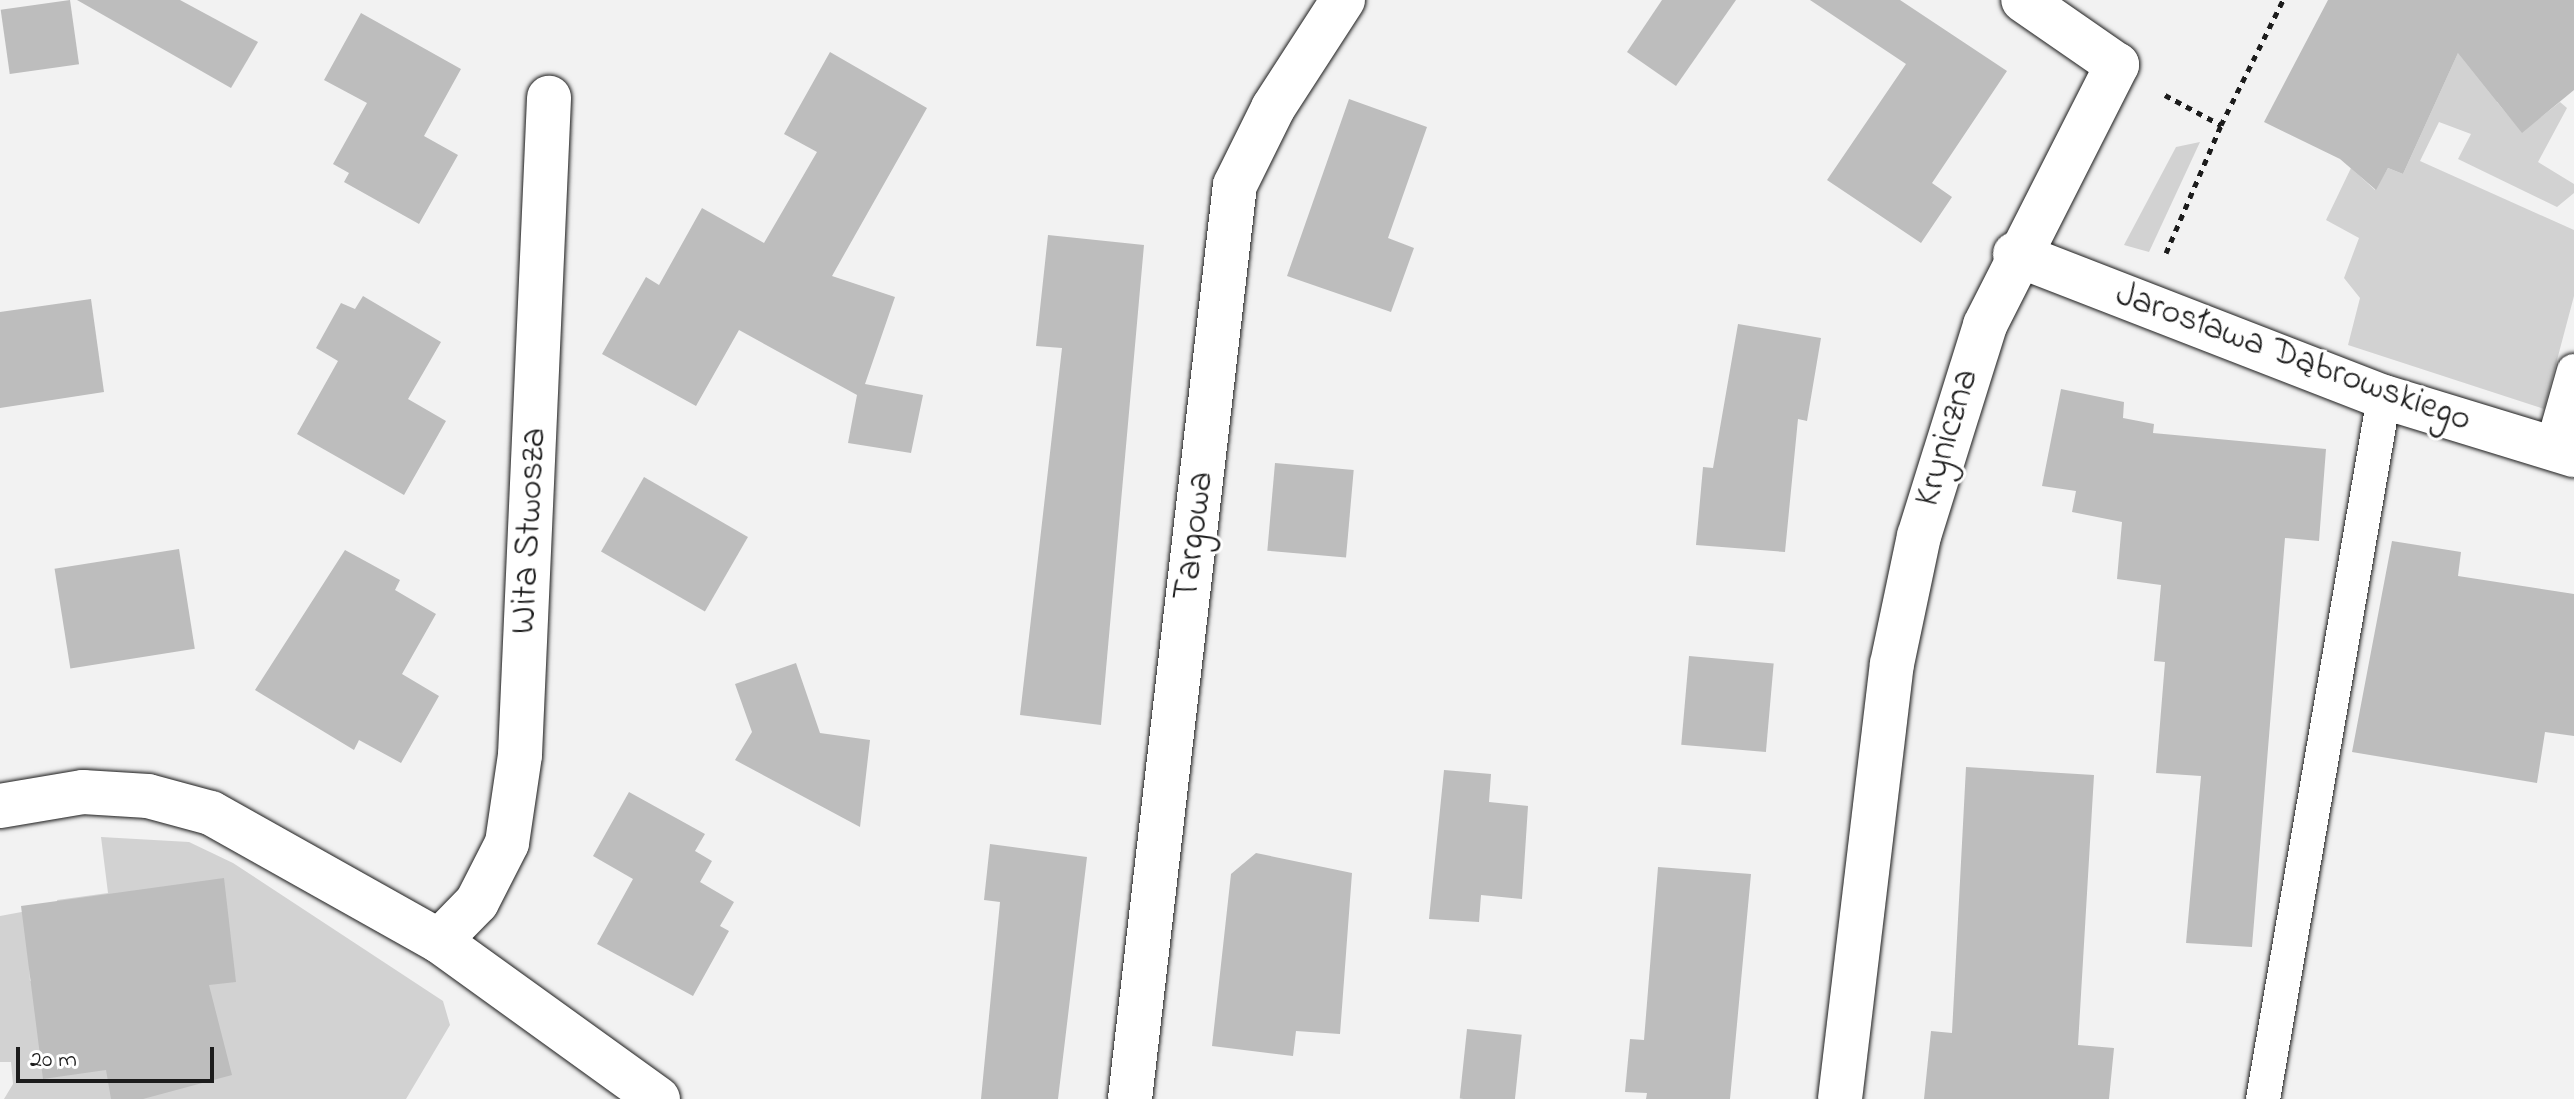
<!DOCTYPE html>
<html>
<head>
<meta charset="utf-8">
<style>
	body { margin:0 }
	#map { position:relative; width:2574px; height:1099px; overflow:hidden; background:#f2f2f2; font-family:"Indie Flower",sans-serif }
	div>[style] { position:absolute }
	.green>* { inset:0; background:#d2d2d2 }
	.building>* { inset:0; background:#bdbdbd; transform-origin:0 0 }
	.path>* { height:5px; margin-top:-2.5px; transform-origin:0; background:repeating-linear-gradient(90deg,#1c1c1c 0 6px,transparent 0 12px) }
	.roads { filter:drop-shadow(0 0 2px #1c1c1c) drop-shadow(0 0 2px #1c1c1c) }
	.lane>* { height:34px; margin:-17px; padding:0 17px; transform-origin:17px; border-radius:17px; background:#fff }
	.street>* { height:44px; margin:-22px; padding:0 22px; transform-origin:22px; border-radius:22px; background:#fff }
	span { translate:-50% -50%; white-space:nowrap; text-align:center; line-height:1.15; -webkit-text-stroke:6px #fff; paint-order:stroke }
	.street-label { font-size:36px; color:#1c1c1c }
	.scale { position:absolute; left:16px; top:1047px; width:198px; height:36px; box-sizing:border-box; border:4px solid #1c1c1c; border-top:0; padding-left:10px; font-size:24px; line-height:28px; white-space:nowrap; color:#1c1c1c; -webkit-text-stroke:6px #fff; paint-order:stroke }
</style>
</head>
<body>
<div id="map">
	<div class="green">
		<i style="clip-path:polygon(2482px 0,2529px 71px,2497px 102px,2522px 132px,2560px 102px,2567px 108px,2538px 162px,2574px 184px,2574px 193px,2557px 207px,2458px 159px,2471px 134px,2439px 122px,2420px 161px,2574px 230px,2574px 296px,2544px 409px,2348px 345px,2360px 298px,2344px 278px,2359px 238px,2326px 220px,2351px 168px,2375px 190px,2388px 168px,2403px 174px)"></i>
		<i style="clip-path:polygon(2200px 142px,2149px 252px,2124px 245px,2176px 147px)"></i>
		<i style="clip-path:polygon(101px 837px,189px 842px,233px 863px,443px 1001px,450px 1025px,406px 1099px,4px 1099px,13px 1084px,11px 1062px,0 1062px,0 916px,27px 911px,30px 981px,66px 977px,57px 900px,108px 893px)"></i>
	</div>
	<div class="building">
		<i style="left:70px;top:0;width:65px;height:70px;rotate:82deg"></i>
		<i style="clip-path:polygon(77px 0,180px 0,258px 42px,231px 88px)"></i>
		<i style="clip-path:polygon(1662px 0,1736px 0,1676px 86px,1627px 52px)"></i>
		<i style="clip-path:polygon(1810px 0,1900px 0,2007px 71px,1932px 183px,1952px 197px,1921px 243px,1827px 180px,1906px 64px)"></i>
		<i style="clip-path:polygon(2328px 0,2574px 0,2574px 90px,2522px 133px,2458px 53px,2403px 174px,2388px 168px,2376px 190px,2340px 159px,2264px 122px)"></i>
		<i style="clip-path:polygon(361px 13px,461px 69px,424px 136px,458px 155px,419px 224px,344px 182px,349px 173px,333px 164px,367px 103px,324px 80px)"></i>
		<i style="clip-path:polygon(830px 52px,927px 108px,832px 276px,895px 297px,865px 384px,923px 395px,911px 453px,848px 443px,857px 395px,739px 330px,696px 406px,602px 354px,646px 277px,659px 285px,702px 208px,764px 243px,817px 152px,784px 134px)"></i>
		<i style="clip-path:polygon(1349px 99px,1427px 127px,1388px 238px,1414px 248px,1391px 312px,1287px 276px)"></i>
		<i style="clip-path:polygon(1048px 235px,1144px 245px,1101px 725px,1020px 715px,1062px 348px,1036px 346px)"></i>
		<i style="clip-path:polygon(363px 296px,441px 342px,408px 399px,446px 421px,404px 495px,297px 434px,338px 361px,316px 348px,341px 303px,355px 309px)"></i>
		<i style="clip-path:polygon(91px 299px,104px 392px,0 408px,0 312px)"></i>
		<i style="clip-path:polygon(1738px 324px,1821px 338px,1807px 421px,1798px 419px,1785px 552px,1696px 545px,1703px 467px,1713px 468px)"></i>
		<i style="clip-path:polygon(2061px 389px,2124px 402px,2123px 418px,2154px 424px,2153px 433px,2326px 449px,2319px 541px,2285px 538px,2252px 947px,2186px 943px,2201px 776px,2156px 773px,2165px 662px,2154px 661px,2161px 585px,2117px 579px,2122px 522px,2072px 512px,2076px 491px,2042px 486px)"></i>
		<i style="left:1275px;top:463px;width:79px;height:88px;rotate:5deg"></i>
		<i style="left:644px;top:477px;width:120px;height:86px;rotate:30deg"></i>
		<i style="clip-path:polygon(2392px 541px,2461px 552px,2458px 576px,2574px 594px,2574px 736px,2545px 732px,2537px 783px,2352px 752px)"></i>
		<i style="left:179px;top:549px;width:101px;height:126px;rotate:81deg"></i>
		<i style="clip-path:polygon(345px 550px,400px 580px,395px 590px,436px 614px,402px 674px,439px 696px,401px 763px,359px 740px,354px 750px,255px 690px)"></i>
		<i style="left:1689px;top:656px;width:85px;height:89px;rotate:5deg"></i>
		<i style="clip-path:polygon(796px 663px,820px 733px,870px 740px,860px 827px,735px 760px,752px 732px,735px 684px)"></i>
		<i style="clip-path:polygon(1966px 767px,2094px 775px,2078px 1045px,2114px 1048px,2109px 1099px,1924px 1099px,1931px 1031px,1952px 1033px)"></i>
		<i style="clip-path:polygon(1444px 770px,1491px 774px,1489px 802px,1528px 806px,1522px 899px,1481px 895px,1479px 922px,1429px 919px)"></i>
		<i style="clip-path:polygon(629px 792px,705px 834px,695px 851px,712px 861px,700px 882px,734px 902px,720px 926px,729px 931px,693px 996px,597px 944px,633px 879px,593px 856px)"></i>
		<i style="clip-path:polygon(990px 844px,1087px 857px,1058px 1099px,981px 1099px,1000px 902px,984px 900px)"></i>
		<i style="clip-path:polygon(1256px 853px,1352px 873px,1340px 1034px,1296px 1031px,1293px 1056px,1212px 1046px,1231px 874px)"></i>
		<i style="clip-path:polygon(1658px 867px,1751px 874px,1730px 1099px,1646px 1099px,1647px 1093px,1625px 1092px,1630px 1039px,1644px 1040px)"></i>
		<i style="clip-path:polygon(224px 878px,236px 982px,209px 985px,232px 1075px,143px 1099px,111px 1099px,106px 1070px,43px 1079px,21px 906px)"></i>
		<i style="left:1467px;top:1029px;width:55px;height:70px;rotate:6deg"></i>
	</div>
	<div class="path">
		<i style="left:2165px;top:95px;width:64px;rotate:28.2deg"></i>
		<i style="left:2221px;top:125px;width:140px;rotate:-63.6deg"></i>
		<i style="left:2166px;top:253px;width:139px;rotate:-66.7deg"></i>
	</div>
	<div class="roads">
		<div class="lane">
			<i style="left:2552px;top:448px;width:80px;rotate:-74.1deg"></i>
			<i style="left:2263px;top:1099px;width:712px;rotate:-80.22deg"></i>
		</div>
		<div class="street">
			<i style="left:2015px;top:254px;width:396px;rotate:21.2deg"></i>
			<i style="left:2384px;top:397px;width:199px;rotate:17deg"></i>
			<i style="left:0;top:806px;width:84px;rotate:-9.6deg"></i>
			<i style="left:83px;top:792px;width:65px;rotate:3.5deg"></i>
			<i style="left:148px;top:796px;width:65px;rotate:15.1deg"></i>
			<i style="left:211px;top:813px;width:261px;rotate:29.3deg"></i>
			<i style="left:439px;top:941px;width:270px;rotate:35.8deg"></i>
			<i style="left:439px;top:941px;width:54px;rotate:-45.7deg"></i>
			<i style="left:477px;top:902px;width:66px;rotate:-63deg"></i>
			<i style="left:507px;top:843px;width:89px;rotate:-81.6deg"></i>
			<i style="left:520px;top:755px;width:658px;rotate:-87.47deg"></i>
			<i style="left:1130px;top:1099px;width:920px;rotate:-83.45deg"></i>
			<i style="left:1235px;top:185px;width:86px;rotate:-63.7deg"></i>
			<i style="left:1273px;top:108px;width:129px;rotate:-57.1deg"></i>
			<i style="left:1840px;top:1099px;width:438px;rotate:-83.2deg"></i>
			<i style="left:1892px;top:664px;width:131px;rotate:-78.1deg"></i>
			<i style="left:1919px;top:536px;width:221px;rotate:-72.6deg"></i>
			<i style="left:1985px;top:325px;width:292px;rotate:-63.1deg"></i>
			<i style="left:2117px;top:65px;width:114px;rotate:-145.3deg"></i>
		</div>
	</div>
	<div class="street-label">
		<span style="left:2293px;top:358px;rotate:20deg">Jarosława Dąbrowskiego</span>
		<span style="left:1948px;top:438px;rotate:-73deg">Kryniczna</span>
		<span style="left:530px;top:531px;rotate:-87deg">Wita Stwosza</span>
		<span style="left:1195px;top:536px;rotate:-83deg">Targowa</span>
	</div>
	<div class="scale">20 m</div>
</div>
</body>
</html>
